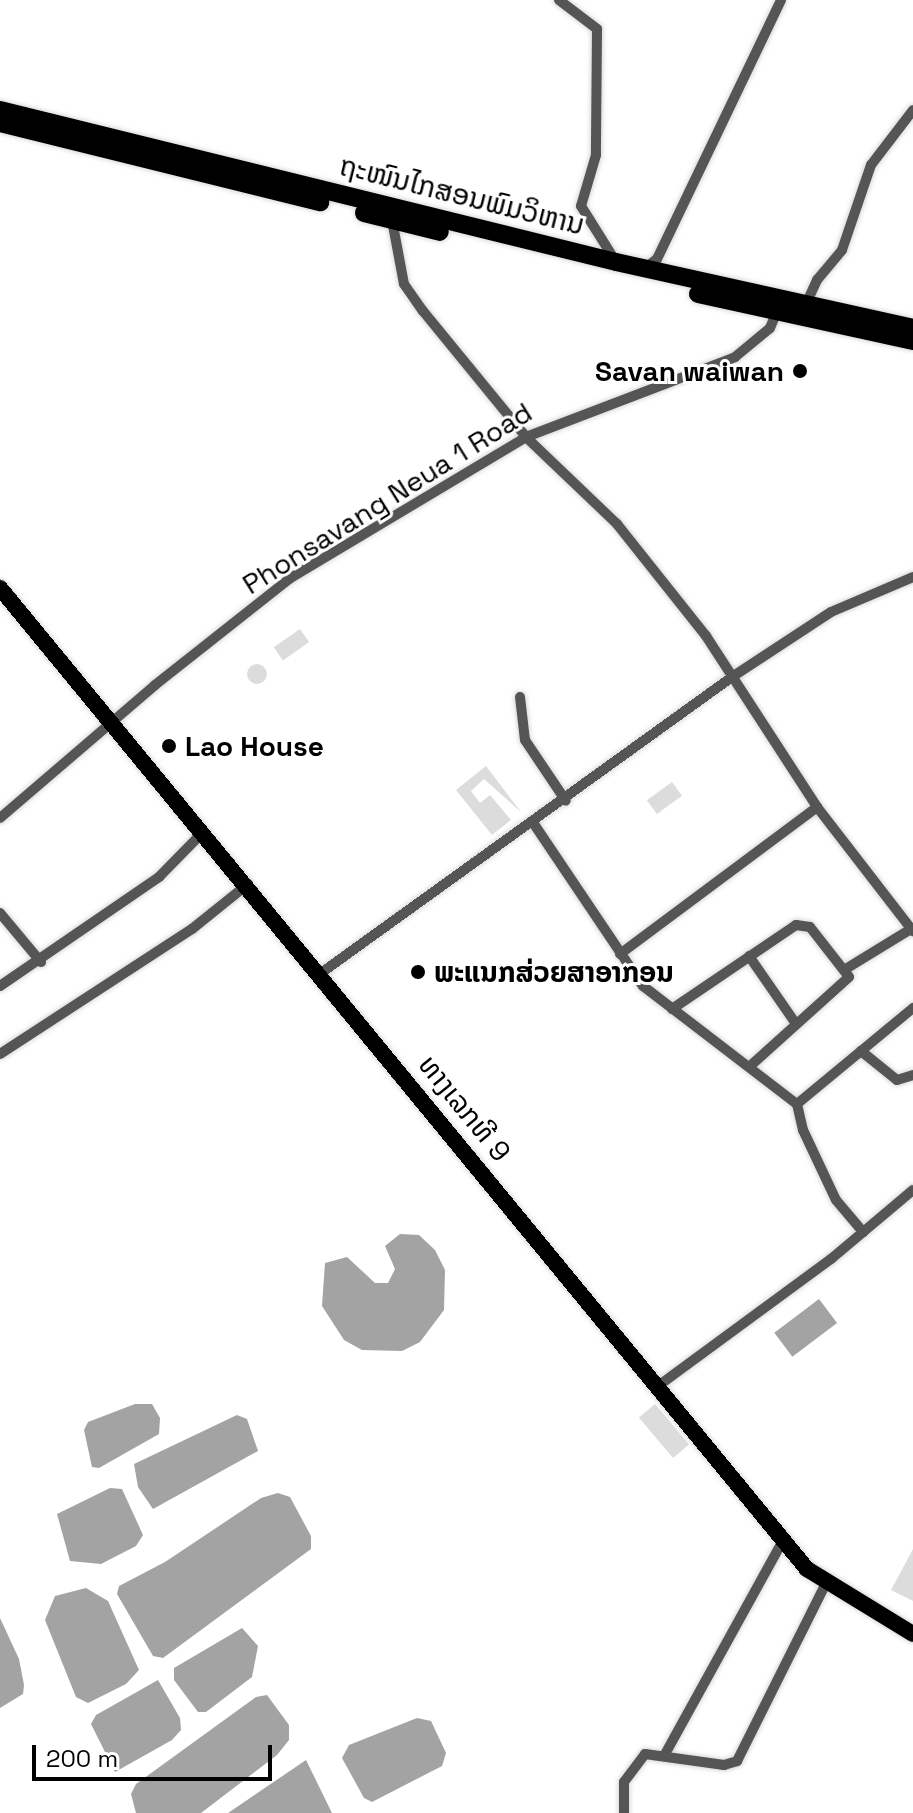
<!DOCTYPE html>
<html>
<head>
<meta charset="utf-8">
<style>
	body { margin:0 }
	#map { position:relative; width:913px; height:1813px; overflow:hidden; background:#fff; font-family:"Space Grotesk","Noto Sans Lao",sans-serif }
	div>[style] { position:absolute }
	.green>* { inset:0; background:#dcdcdc; transform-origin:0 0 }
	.round { border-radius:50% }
	.water>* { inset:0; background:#a3a3a3; transform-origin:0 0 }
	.roads { filter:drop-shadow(0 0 2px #dbdbdb) drop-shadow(0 0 2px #dbdbdb) }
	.street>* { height:10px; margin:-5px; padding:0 5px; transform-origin:5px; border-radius:5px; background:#555 }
	.primary>* { height:16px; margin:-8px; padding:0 8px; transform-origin:8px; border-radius:8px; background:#000 }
	.highway>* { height:18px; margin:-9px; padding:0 9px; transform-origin:9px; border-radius:9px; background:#000 }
	.dots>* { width:22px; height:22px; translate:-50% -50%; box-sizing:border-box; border:4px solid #fff; border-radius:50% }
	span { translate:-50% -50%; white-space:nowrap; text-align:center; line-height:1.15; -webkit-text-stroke:6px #fff; paint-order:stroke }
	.street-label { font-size:28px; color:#000 }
	.poi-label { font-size:28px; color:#000; font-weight:700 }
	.right { translate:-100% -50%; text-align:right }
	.left { translate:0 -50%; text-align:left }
	.scale { position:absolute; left:32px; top:1745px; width:240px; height:36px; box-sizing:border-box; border:4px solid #000; border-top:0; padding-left:10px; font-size:24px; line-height:28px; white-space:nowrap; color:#000; -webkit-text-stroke:6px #fff; paint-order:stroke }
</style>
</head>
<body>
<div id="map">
	<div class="green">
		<i style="left:300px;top:629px;width:16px;height:32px;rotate:55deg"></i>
		<i class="round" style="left:247px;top:664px;width:20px;height:20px"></i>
		<i style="clip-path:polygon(486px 766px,521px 812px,484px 779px,471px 791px,480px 803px,490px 795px,511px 820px,492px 835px,456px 790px)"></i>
		<i style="left:672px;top:782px;width:17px;height:31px;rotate:54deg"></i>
		<i style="left:655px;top:1404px;width:53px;height:21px;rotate:50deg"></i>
		<i style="clip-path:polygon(913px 1549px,913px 1601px,891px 1590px)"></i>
	</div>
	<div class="water">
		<i style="clip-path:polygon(400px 1234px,419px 1235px,435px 1250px,445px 1270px,444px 1310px,420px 1342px,402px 1351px,362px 1350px,344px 1340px,322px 1306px,325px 1263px,347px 1257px,375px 1283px,388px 1283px,395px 1269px,385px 1246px)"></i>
		<i style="left:819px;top:1299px;width:30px;height:56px;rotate:53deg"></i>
		<i style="clip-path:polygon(135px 1404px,152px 1404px,160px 1418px,159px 1434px,99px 1468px,92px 1467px,84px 1430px,88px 1422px)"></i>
		<i style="clip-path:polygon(237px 1415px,247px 1419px,258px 1451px,153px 1509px,138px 1487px,134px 1464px)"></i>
		<i style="clip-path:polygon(110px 1488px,122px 1489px,143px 1535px,136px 1546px,101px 1564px,70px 1561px,57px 1514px)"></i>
		<i style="clip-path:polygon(278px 1493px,290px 1497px,311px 1536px,311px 1549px,163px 1658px,153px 1656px,117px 1594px,119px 1586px,165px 1562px,261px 1498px)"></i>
		<i style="clip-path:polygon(86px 1588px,108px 1601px,139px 1670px,126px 1684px,88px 1703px,76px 1697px,45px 1620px,55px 1596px)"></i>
		<i style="clip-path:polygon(0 1618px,19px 1659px,24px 1685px,23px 1694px,0 1708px)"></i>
		<i style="clip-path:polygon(242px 1628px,258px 1646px,252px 1677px,206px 1712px,198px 1712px,174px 1680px,174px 1668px)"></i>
		<i style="clip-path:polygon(158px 1680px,180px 1718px,181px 1730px,172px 1740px,115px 1772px,91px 1724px,96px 1715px)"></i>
		<i style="clip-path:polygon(267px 1695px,289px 1725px,289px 1740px,277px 1755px,201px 1813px,136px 1813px,131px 1794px,136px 1784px,256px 1697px)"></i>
		<i style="clip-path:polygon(417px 1718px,431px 1721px,446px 1753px,442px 1766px,372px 1802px,364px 1798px,342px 1758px,349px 1745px)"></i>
		<i style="clip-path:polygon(306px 1760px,332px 1813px,228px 1813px)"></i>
	</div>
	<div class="roads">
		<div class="street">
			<i style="left:559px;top:0;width:48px;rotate:37.3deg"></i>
			<i style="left:597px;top:29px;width:126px;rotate:90.5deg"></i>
			<i style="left:596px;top:155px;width:53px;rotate:106.4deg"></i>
			<i style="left:581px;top:206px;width:66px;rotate:58deg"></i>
			<i style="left:392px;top:220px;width:65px;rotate:79.4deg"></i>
			<i style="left:404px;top:284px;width:33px;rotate:55deg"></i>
			<i style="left:423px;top:311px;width:163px;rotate:50.7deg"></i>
			<i style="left:526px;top:437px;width:126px;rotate:43.7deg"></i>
			<i style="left:617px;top:524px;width:143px;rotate:51.5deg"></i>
			<i style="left:706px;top:636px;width:204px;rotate:57deg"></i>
			<i style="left:817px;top:807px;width:157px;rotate:52.3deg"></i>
			<i style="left:645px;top:268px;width:15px;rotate:-37deg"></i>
			<i style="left:657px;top:259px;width:287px;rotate:-64.4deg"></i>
			<i style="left:805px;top:306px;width:29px;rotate:-65deg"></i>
			<i style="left:817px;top:280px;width:39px;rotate:-50deg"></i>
			<i style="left:842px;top:250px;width:90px;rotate:-71.2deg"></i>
			<i style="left:871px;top:165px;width:69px;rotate:-52.6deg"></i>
			<i style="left:520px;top:697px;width:43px;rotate:83.4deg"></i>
			<i style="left:525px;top:740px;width:73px;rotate:56.1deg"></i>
			<i style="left:0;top:818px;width:204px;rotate:-40.6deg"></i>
			<i style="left:155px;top:685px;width:171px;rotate:-38.3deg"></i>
			<i style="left:289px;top:579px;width:276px;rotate:-30.9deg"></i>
			<i style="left:526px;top:437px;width:224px;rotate:-20.9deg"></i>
			<i style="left:735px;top:357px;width:45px;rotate:-39.6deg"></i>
			<i style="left:770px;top:328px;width:21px;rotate:-67deg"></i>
			<i style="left:534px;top:824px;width:195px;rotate:56.1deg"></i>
			<i style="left:643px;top:986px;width:194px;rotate:37.5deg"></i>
			<i style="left:797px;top:1104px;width:27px;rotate:77deg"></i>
			<i style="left:803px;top:1130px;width:77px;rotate:64.8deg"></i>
			<i style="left:836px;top:1200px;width:42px;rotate:49.8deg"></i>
			<i style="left:0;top:913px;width:64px;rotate:50.1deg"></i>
			<i style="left:620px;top:954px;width:246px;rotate:-36.7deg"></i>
			<i style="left:749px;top:956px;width:83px;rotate:55.3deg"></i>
			<i style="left:844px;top:970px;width:79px;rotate:-31.5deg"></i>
			<i style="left:321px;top:973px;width:506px;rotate:-35.76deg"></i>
			<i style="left:732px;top:677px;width:118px;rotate:-33.3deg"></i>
			<i style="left:831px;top:612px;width:89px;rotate:-23.1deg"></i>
			<i style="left:0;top:986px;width:193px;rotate:-34.4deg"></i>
			<i style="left:159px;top:877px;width:64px;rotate:-45.6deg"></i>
			<i style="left:672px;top:1009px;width:150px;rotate:-34.1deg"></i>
			<i style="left:796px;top:925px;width:14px;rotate:8deg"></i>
			<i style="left:810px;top:927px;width:63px;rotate:52deg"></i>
			<i style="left:849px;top:977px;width:133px;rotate:138deg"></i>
			<i style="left:861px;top:1051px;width:46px;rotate:38.9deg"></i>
			<i style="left:897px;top:1080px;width:17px;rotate:-17deg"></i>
			<i style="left:0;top:1054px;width:229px;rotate:-33.1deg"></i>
			<i style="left:192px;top:929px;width:72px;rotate:-38.8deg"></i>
			<i style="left:797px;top:1104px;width:151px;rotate:-39.6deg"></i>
			<i style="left:658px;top:1386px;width:215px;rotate:-36.3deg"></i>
			<i style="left:831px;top:1259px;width:107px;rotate:-40.1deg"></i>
			<i style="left:664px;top:1756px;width:247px;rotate:-61.1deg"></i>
			<i style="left:624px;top:1813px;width:31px;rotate:-90deg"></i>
			<i style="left:624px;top:1782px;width:35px;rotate:-53deg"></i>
			<i style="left:645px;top:1754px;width:80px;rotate:7.9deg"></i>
			<i style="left:724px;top:1765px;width:14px;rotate:-17deg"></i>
			<i style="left:737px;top:1761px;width:199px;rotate:-63.4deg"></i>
		</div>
		<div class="primary">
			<i style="left:0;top:588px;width:1270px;rotate:50.56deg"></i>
			<i style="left:807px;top:1569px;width:124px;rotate:31.5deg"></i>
		</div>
		<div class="highway">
			<i style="left:0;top:110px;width:634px;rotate:13.86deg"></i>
			<i style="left:616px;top:262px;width:304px;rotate:12.5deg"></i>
			<i style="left:0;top:123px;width:330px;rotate:13.9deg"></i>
			<i style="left:364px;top:213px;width:78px;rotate:14deg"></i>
			<i style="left:698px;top:294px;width:220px;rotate:12.3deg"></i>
		</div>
	</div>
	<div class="dots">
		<i style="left:800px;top:371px;background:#000"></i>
		<i style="left:169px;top:746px;background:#000"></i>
		<i style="left:418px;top:972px;background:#000"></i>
	</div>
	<div class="street-label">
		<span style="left:462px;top:195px;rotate:14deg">ຖະໜົນໄກສອນພົມວິຫານ</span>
		<span style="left:387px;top:498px;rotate:-32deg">Phonsavang Neua 1 Road</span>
		<span style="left:465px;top:1108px;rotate:51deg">ທາງເລກທີ 9</span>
	</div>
	<div class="poi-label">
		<span class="right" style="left:784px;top:371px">Savan waiwan</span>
		<span class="left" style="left:185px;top:746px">Lao House</span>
		<span class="left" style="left:434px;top:972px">ພະແນກສ່ວຍສາອາກອນ</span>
	</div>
	<div class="scale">200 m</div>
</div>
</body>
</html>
